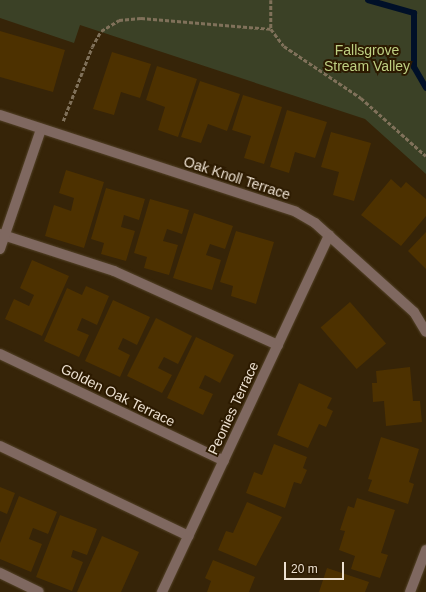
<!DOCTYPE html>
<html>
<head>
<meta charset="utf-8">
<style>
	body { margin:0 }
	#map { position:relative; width:426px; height:592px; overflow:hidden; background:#362408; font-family:Helvetica,sans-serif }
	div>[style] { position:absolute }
	.green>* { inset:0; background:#3b4126 }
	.stream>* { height:6px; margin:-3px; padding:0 3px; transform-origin:3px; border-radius:3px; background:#001028 }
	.building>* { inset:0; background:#4d3100; transform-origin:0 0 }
	.path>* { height:2.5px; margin-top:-1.25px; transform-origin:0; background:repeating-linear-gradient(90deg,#80715a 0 4px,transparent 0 6px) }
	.roads { filter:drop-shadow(0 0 1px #534228) drop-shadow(0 0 1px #534228) }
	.minor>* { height:10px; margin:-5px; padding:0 5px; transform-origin:5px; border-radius:5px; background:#7f6860 }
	span { translate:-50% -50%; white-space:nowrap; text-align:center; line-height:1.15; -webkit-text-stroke:4px #2c1a00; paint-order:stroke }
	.park-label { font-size:14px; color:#becf82 }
	.street-label { font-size:14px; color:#ece0d0 }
	.scale { position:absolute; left:284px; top:562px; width:60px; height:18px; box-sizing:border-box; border:2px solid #ece0d0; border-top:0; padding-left:5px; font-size:12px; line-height:14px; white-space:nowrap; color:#ece0d0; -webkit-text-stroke:3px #2c1a00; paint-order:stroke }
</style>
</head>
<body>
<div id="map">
	<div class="green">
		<i style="clip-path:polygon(0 0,426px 0,426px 174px,365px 119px,80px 25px,74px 43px,0 18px)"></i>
	</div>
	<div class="stream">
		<i style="left:368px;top:0;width:48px;rotate:15.8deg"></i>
		<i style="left:414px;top:13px;width:54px;rotate:90deg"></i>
		<i style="left:414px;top:67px;width:24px;rotate:60deg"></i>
	</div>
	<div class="building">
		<i style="clip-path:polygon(0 31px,65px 50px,53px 92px,0 77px)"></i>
		<i style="clip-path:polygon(112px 52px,151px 64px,140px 98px,121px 92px,114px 115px,93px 109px)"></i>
		<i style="clip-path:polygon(157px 66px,197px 79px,178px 137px,158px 130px,165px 107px,146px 100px)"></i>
		<i style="clip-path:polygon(200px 81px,240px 94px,227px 131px,208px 124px,201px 143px,181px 137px)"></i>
		<i style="clip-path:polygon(243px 95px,282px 107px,264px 164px,244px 158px,251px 136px,232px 130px)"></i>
		<i style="clip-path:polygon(287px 110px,327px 122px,315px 158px,295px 152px,289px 173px,270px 167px)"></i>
		<i style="clip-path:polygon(331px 132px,371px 143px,354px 201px,333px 195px,339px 172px,321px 167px)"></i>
		<i style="clip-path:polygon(66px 170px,104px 182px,84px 248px,45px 236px,54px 205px,71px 211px,74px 198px,59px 193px)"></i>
		<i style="clip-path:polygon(391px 179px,401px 188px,406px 182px,426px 199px,426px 216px,401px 246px,361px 215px)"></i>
		<i style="clip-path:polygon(106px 188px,145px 199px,139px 220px,124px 215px,121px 227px,135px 231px,126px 261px,101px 254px,104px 243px,91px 239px)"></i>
		<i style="clip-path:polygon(150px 199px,189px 210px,182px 234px,167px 229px,163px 241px,178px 245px,169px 275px,144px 268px,147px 257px,134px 253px)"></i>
		<i style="clip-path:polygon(194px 213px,233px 226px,225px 249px,210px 244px,206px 255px,221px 260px,212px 290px,173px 278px)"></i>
		<i style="clip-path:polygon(236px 231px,274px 242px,256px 304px,231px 296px,233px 286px,220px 282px)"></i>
		<i style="clip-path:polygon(426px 232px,426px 269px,408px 251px)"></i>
		<i style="clip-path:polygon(32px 260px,69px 276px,42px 336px,5px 319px,14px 299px,29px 306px,34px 295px,20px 288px)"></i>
		<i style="clip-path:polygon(86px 286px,109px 296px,97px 325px,82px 318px,77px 330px,89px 335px,79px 357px,44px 341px,67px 288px,82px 295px)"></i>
		<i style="clip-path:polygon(113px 300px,150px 317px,137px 345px,123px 338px,118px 349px,130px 355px,120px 377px,85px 361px)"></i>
		<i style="left:350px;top:302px;width:55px;height:39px;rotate:49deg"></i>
		<i style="clip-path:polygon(156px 318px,192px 336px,178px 364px,164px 357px,158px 368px,172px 375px,162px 393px,127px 376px)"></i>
		<i style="clip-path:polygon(196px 337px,234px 355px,220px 383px,205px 375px,199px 388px,213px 394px,203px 415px,167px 398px)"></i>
		<i style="clip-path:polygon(410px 367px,413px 401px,420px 401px,422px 422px,386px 426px,384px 401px,373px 402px,372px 383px,377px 383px,376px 371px)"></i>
		<i style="clip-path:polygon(299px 383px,332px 398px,327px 408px,333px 411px,326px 427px,319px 424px,308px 448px,277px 435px)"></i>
		<i style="clip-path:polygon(381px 437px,419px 449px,409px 482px,414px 484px,408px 504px,368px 491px,372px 480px,368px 479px)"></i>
		<i style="clip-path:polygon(274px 444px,307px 457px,303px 468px,307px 470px,301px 484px,294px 482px,285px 508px,246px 493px,254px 472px,262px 475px)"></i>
		<i style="clip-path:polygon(0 487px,15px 493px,7px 514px,0 511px)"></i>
		<i style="clip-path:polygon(19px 496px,57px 512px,48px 534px,33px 528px,29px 539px,42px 544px,31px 572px,0 559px,0 543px)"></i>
		<i style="clip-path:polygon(357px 498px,395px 510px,381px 553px,388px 555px,380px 578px,351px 569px,355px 556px,339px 550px,345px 531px,340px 530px,348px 506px,354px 508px)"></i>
		<i style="clip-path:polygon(247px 502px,282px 517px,256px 566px,218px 550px,226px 531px,233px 533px)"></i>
		<i style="clip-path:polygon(60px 515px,97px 529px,87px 555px,73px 550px,71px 557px,83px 562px,72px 591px,36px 577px)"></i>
		<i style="clip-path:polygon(102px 536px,139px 552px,121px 592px,77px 592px)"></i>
		<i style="clip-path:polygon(213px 560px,255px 577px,249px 592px,207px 592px,211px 581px,205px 578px)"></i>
		<i style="clip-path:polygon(327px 568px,369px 582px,365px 592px,319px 592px)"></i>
	</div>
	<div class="path">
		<i style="left:271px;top:0;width:29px;rotate:90deg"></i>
		<i style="left:271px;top:29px;width:21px;rotate:53deg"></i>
		<i style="left:284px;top:46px;width:93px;rotate:34deg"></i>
		<i style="left:361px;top:98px;width:87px;rotate:41.7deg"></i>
		<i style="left:63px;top:121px;width:79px;rotate:-68.6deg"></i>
		<i style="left:92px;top:47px;width:18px;rotate:-61deg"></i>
		<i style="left:101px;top:31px;width:21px;rotate:-31deg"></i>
		<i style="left:119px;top:20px;width:22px;rotate:-5deg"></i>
		<i style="left:141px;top:18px;width:130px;rotate:4.8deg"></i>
	</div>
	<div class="roads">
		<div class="minor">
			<i style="left:0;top:115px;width:311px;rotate:18.1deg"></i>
			<i style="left:296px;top:212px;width:22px;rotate:30deg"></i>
			<i style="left:315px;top:223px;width:133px;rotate:42deg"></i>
			<i style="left:414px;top:312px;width:23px;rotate:59deg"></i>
			<i style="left:0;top:234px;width:120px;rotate:18deg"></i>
			<i style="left:114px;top:271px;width:180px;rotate:24.3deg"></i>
			<i style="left:0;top:249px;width:127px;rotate:-71.1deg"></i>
			<i style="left:0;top:354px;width:248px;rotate:25.5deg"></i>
			<i style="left:0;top:446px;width:209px;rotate:25.5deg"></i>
			<i style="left:0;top:573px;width:43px;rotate:26deg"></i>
			<i style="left:162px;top:592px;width:394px;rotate:-64.9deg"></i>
			<i style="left:410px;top:592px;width:45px;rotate:-69.1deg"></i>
		</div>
	</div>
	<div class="park-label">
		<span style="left:367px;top:58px">Fallsgrove<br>Stream Valley</span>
	</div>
	<div class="street-label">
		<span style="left:237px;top:178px;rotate:18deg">Oak Knoll Terrace</span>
		<span style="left:118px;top:395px;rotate:26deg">Golden Oak Terrace</span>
		<span style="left:233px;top:408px;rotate:-65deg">Peonies Terrace</span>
	</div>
	<div class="scale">20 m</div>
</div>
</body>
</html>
